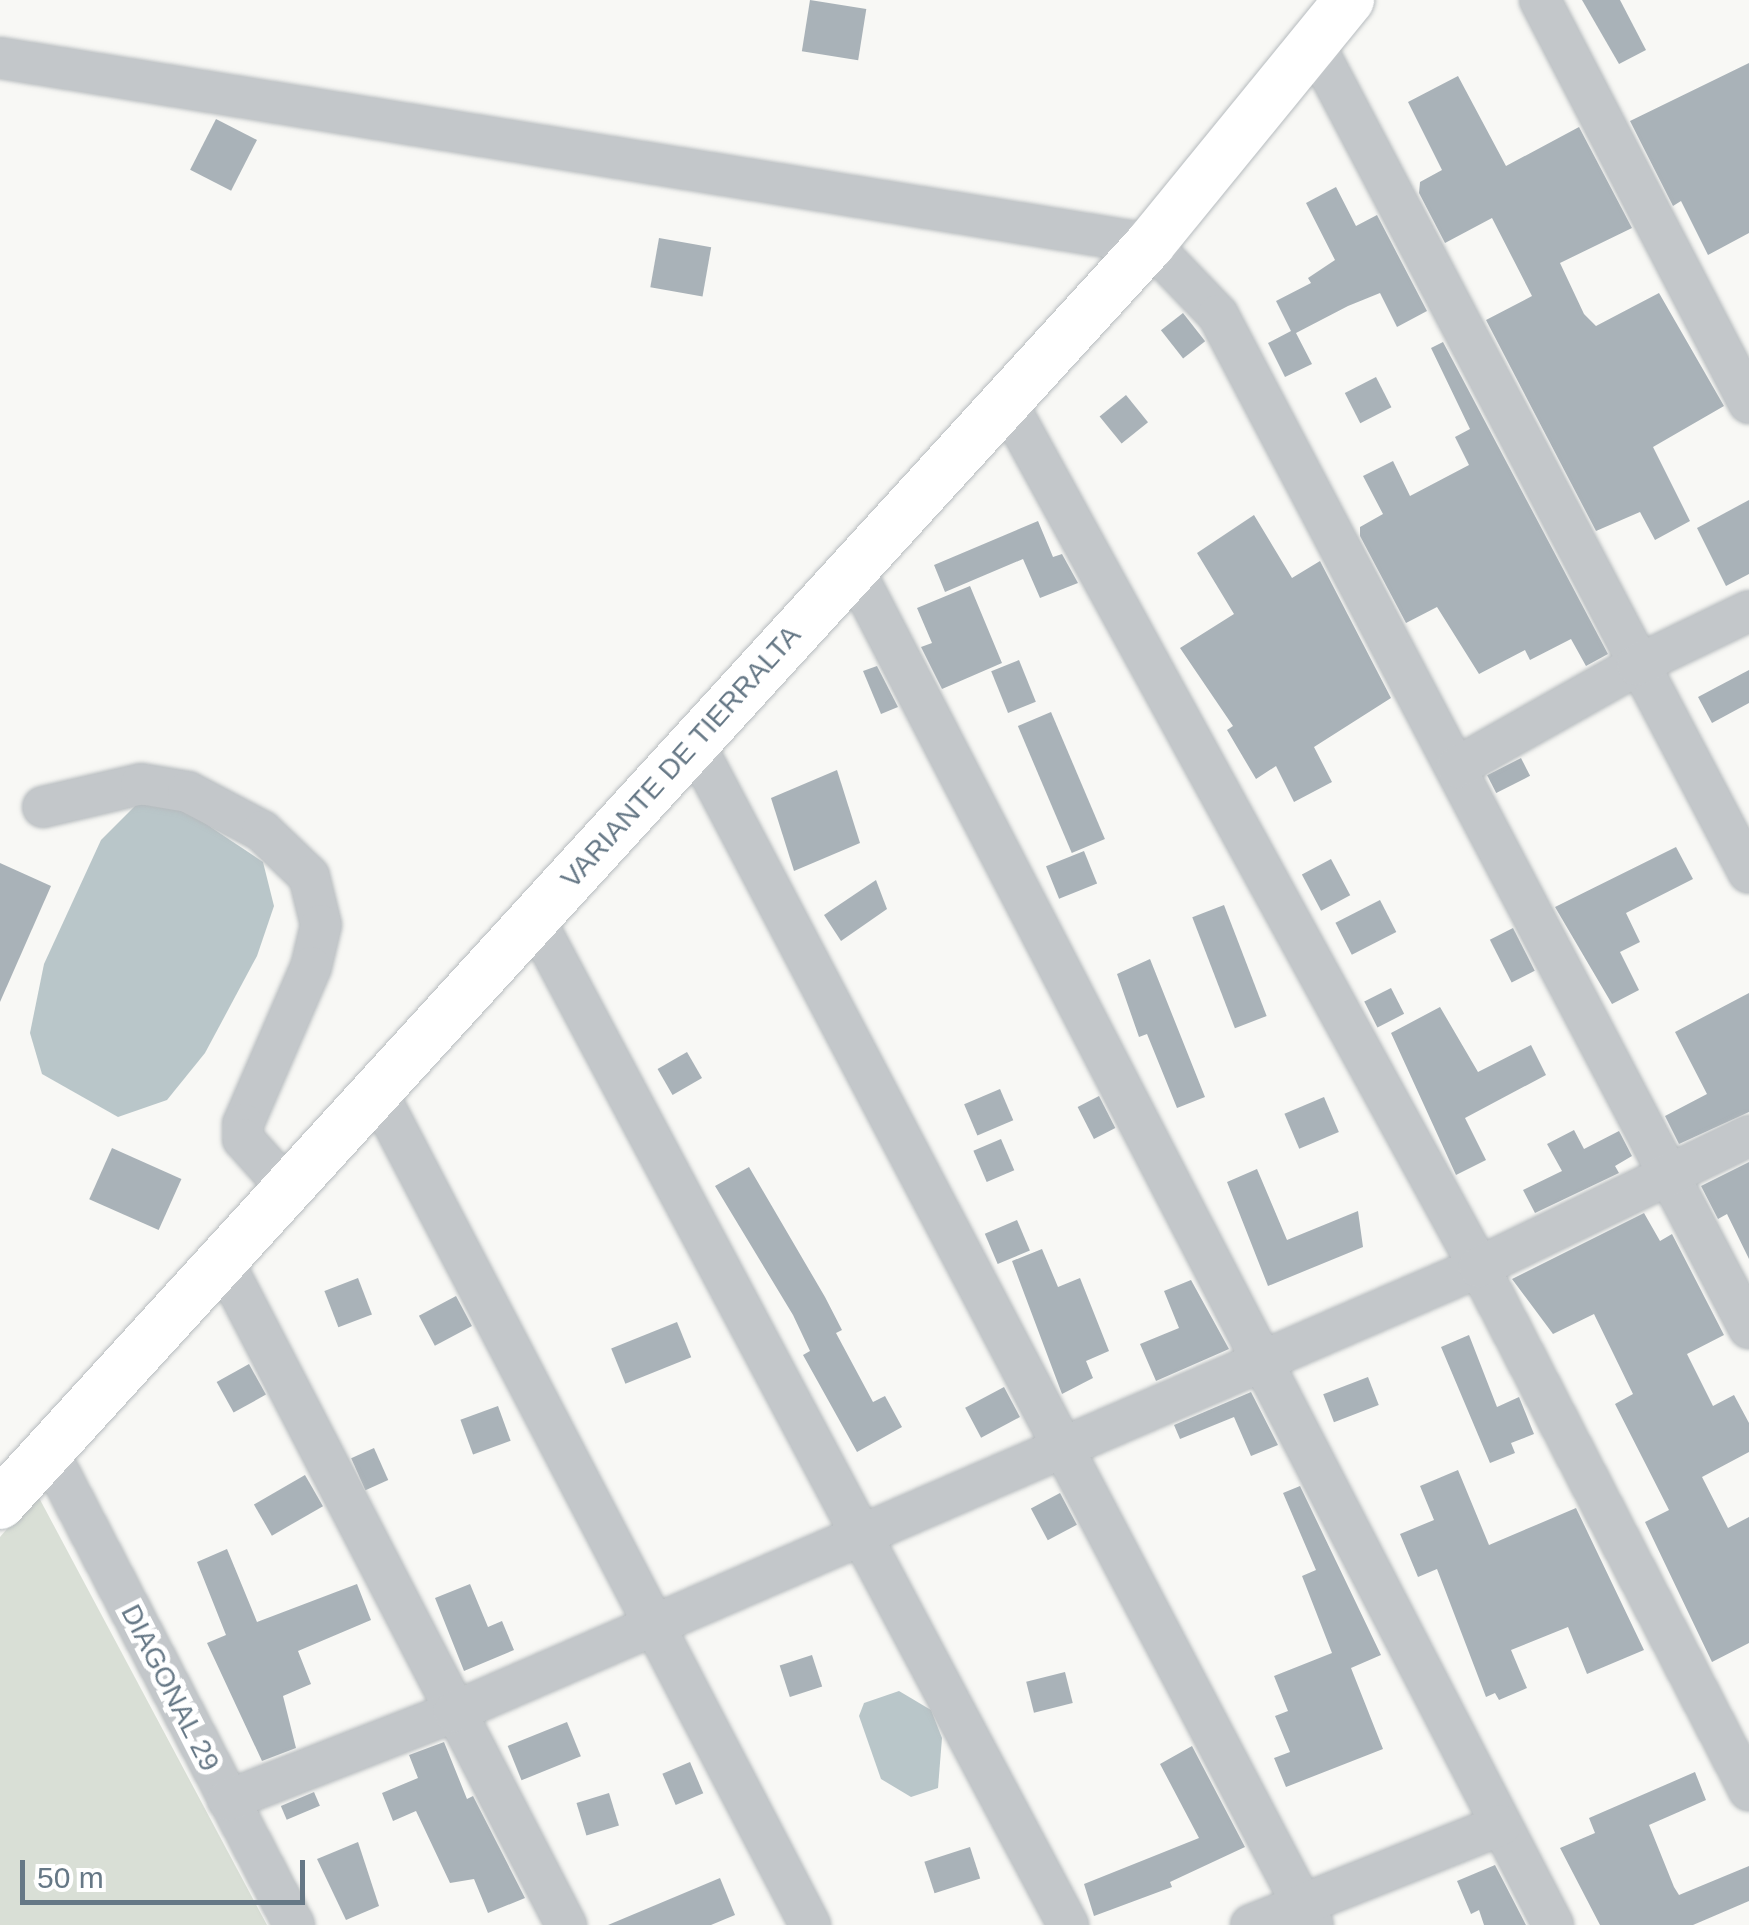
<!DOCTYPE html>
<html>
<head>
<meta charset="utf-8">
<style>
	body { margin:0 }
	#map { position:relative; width:1749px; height:1925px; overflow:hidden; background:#f8f8f5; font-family:Helvetica,sans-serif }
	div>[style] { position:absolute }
	.green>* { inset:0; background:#d9dfd6 }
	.water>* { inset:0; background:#b9c6c9 }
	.building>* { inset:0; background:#a9b2b8; transform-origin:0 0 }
	.roads { filter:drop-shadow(0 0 2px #b6bbbe) drop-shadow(0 0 2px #b6bbbe) }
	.minor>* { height:40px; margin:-20px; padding:0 20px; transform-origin:20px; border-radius:20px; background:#c3c7ca }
	.major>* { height:50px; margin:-25px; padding:0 25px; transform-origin:25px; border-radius:25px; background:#fff }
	span { translate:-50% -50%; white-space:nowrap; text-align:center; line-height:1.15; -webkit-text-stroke:10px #fff; paint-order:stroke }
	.street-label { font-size:28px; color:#667886 }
	.scale { position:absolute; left:20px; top:1860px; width:285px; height:45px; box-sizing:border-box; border:5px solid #667886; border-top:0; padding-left:12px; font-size:30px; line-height:35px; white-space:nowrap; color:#667886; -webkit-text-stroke:8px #fff; paint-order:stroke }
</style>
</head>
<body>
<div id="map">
	<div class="green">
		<i style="clip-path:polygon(37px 1494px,267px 1925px,0 1925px,0 1537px)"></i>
	</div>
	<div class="water">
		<i style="clip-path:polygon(176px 804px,263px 862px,274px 906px,257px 956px,205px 1053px,167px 1100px,118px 1117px,42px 1074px,30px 1033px,44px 964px,101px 840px,136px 805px)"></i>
		<i style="clip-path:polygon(899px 1691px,931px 1710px,942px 1738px,938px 1788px,911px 1797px,881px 1779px,859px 1716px,864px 1703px)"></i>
	</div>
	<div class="building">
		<i style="left:810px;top:0;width:57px;height:52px;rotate:9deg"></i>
		<i style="clip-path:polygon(1582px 0,1620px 0,1646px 50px,1619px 64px)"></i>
		<i style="clip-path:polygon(1749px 63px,1749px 233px,1708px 255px,1681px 201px,1673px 206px,1630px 121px)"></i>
		<i style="clip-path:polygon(1458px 76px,1506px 166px,1579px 127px,1632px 228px,1560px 263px,1584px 314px,1596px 326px,1659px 293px,1724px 406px,1653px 447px,1690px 521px,1655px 540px,1640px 512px,1596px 531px,1486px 320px,1532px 296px,1492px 218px,1445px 243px,1419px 193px,1420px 182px,1442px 170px,1408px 102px)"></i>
		<i style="left:216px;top:119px;width:46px;height:57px;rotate:27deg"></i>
		<i style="clip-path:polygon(1336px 187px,1356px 226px,1377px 215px,1427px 311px,1397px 327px,1380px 293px,1348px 306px,1296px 333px,1312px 364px,1285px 377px,1268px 343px,1291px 331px,1276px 301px,1311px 283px,1308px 278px,1335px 260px,1306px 203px)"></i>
		<i style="left:659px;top:238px;width:53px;height:50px;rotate:10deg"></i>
		<i style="left:1183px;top:313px;width:36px;height:28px;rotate:52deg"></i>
		<i style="clip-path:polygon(1443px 342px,1608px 654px,1586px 666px,1571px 639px,1530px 660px,1525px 650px,1479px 674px,1437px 607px,1406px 623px,1360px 536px,1360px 527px,1383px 514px,1363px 476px,1393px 461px,1410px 496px,1469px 465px,1455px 437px,1470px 429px,1431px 348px)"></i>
		<i style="left:1376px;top:377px;width:34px;height:35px;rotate:63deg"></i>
		<i style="left:1126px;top:395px;width:35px;height:34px;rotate:51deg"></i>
		<i style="clip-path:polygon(1749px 500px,1749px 574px,1726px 586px,1697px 528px)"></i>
		<i style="clip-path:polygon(1254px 515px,1292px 578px,1320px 561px,1391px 698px,1314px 747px,1332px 782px,1294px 802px,1276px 766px,1256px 779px,1227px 730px,1233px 726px,1180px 648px,1234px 614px,1197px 553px)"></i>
		<i style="clip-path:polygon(1038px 521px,1053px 557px,1062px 554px,1078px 583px,1040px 598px,1023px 559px,945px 592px,934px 565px)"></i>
		<i style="clip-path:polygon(970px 586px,1002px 663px,942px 689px,921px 647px,932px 643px,917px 608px)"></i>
		<i style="left:1019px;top:660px;width:45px;height:30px;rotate:68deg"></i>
		<i style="clip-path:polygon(877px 666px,898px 707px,881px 714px,863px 671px)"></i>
		<i style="clip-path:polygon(1749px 670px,1749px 703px,1712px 723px,1698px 697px)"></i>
		<i style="left:1051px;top:712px;width:138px;height:36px;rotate:67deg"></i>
		<i style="left:1521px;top:758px;width:20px;height:38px;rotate:63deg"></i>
		<i style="clip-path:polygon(837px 770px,860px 843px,794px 871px,771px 798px)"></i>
		<i style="clip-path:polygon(1676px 847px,1693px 879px,1626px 913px,1640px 942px,1620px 952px,1639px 990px,1612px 1004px,1555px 907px)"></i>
		<i style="left:1084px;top:851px;width:35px;height:41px;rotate:68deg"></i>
		<i style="left:1331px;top:859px;width:41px;height:33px;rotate:62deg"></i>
		<i style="clip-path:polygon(0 863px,51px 886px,0 1002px)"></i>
		<i style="clip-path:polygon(876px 880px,887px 909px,841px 941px,824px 915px)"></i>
		<i style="left:1380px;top:900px;width:36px;height:50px;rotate:63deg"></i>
		<i style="left:1224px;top:905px;width:119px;height:34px;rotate:69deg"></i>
		<i style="left:1513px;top:928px;width:48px;height:26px;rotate:63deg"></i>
		<i style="clip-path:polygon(1150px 959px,1205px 1097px,1177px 1108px,1147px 1034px,1139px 1037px,1117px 974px)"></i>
		<i style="left:1391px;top:988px;width:29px;height:30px;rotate:63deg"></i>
		<i style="clip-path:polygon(1749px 993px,1749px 1112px,1679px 1144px,1665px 1116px,1707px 1094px,1675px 1032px)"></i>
		<i style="clip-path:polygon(1440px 1007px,1478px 1072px,1531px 1045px,1546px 1075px,1465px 1118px,1486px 1160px,1456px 1175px,1391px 1033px)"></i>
		<i style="left:687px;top:1052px;width:30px;height:34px;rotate:60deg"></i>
		<i style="left:1000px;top:1089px;width:34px;height:39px;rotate:67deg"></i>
		<i style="left:1099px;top:1096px;width:36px;height:24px;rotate:63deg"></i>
		<i style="left:1324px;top:1097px;width:38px;height:43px;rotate:67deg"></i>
		<i style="clip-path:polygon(1574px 1130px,1584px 1149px,1619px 1131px,1632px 1156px,1615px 1166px,1619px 1173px,1535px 1213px,1523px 1190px,1562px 1171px,1547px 1144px)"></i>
		<i style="left:1001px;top:1139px;width:34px;height:30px;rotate:67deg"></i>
		<i style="left:112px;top:1148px;width:76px;height:56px;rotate:24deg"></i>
		<i style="clip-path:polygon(1749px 1162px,1749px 1259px,1727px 1214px,1718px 1219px,1701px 1186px)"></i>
		<i style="clip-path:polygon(749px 1167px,825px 1297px,842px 1330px,836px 1333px,873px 1402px,885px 1396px,902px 1427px,857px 1452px,803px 1355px,810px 1351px,793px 1315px,715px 1186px)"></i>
		<i style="clip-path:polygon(1257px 1169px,1287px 1240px,1358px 1211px,1363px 1247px,1268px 1286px,1227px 1182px)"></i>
		<i style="clip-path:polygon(1644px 1213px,1660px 1241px,1672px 1234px,1724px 1335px,1687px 1354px,1713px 1406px,1734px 1395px,1749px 1423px,1749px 1452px,1702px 1477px,1728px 1528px,1749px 1517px,1749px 1643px,1712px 1662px,1645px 1522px,1669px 1510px,1615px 1404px,1633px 1394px,1594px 1314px,1553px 1334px,1512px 1279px)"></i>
		<i style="left:1017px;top:1220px;width:33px;height:35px;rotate:67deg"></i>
		<i style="clip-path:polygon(1042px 1249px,1058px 1287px,1080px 1278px,1109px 1351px,1086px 1361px,1093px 1378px,1062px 1394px,1012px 1261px)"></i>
		<i style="left:358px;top:1278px;width:39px;height:36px;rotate:69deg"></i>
		<i style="clip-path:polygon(1191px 1280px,1229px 1349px,1156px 1381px,1140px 1344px,1179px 1328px,1164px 1291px)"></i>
		<i style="left:456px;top:1296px;width:34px;height:42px;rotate:62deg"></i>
		<i style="left:677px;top:1322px;width:38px;height:71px;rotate:68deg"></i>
		<i style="clip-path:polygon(1469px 1335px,1497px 1407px,1519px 1397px,1534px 1434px,1511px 1443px,1515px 1453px,1490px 1463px,1441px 1347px)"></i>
		<i style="left:249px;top:1364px;width:35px;height:37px;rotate:61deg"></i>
		<i style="left:1368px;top:1377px;width:30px;height:48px;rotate:69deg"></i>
		<i style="left:1004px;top:1387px;width:34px;height:44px;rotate:62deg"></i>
		<i style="clip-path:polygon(1251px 1392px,1278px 1445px,1251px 1456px,1234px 1417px,1180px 1439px,1174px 1425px)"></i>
		<i style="left:498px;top:1406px;width:37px;height:40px;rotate:70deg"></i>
		<i style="left:374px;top:1448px;width:35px;height:25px;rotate:66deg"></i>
		<i style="clip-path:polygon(1458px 1470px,1489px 1545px,1576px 1508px,1644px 1650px,1587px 1674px,1568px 1627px,1511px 1650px,1527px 1688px,1499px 1700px,1495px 1693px,1486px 1697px,1437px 1569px,1418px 1577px,1400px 1534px,1434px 1520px,1420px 1486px)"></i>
		<i style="left:305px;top:1475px;width:36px;height:59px;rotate:60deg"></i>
		<i style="clip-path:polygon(1300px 1486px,1381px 1655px,1351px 1668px,1383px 1749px,1286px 1787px,1274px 1758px,1290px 1752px,1275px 1716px,1288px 1711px,1274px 1676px,1332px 1653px,1302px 1576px,1316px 1570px,1283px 1493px)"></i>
		<i style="left:1060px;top:1493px;width:36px;height:33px;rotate:62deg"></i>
		<i style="clip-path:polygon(227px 1549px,257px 1622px,357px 1584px,371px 1620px,298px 1651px,311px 1684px,283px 1696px,296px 1748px,262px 1761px,207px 1643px,226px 1635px,197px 1562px)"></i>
		<i style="clip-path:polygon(470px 1584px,488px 1627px,502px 1621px,514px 1650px,464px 1671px,435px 1598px)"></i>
		<i style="left:812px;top:1655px;width:33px;height:34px;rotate:72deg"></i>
		<i style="left:1065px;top:1672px;width:32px;height:40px;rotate:76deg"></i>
		<i style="left:567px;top:1722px;width:37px;height:64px;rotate:68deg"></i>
		<i style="clip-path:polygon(444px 1742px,467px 1799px,473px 1796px,525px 1898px,488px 1913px,474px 1879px,450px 1883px,416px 1811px,393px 1821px,382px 1793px,418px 1778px,409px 1755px)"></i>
		<i style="clip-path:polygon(1192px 1746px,1245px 1847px,1170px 1882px,1172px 1887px,1094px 1916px,1084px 1884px,1199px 1838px,1160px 1764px)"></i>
		<i style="left:690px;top:1762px;width:34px;height:30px;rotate:67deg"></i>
		<i style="clip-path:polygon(1695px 1772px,1706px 1800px,1649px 1825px,1674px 1887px,1679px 1895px,1749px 1866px,1749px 1901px,1693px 1925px,1600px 1925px,1560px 1848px,1595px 1833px,1589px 1818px)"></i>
		<i style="left:314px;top:1792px;width:15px;height:36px;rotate:67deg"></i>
		<i style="left:609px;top:1793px;width:34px;height:34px;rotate:73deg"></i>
		<i style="clip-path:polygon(358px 1842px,379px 1906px,346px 1920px,317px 1859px)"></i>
		<i style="left:970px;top:1847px;width:33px;height:48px;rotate:72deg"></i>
		<i style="clip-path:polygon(1495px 1865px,1526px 1925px,1484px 1925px,1479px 1910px,1471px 1914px,1457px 1881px)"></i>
		<i style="clip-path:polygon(720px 1878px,735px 1915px,711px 1925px,608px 1925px)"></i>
	</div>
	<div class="roads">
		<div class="minor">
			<i style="left:1540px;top:0;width:454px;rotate:62.6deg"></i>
			<i style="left:1313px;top:42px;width:938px;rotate:62.32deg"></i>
			<i style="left:0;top:58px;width:1165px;rotate:9.19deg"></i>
			<i style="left:1150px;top:244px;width:98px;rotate:46.2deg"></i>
			<i style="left:1218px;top:315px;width:1144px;rotate:62.34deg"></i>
			<i style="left:1006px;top:401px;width:987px;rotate:61.36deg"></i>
			<i style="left:1479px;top:1267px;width:589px;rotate:62.69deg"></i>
			<i style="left:853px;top:568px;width:1527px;rotate:62.71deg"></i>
			<i style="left:694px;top:743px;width:1334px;rotate:62.36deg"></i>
			<i style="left:1457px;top:767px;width:207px;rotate:-29.5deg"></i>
			<i style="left:1637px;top:665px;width:124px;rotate:-25.7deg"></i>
			<i style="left:43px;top:807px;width:101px;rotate:-13.2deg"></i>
			<i style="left:141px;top:784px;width:48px;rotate:9.7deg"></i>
			<i style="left:188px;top:792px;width:84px;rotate:27.8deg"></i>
			<i style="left:262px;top:831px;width:65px;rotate:43.8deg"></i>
			<i style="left:309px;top:876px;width:50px;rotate:76.2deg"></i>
			<i style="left:321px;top:925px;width:43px;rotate:103.4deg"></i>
			<i style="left:311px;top:967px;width:171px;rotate:113.4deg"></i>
			<i style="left:243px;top:1124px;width:15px;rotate:90deg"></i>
			<i style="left:243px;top:1139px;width:66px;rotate:48.1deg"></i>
			<i style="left:534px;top:918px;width:1140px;rotate:62.06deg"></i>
			<i style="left:377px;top:1092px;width:939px;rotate:62.53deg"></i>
			<i style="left:222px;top:1259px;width:750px;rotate:62.68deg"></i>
			<i style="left:48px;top:1451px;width:534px;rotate:62.57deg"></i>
			<i style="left:228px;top:1800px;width:243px;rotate:-21.3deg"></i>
			<i style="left:454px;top:1712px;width:1117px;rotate:-23.47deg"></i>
			<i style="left:1479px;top:1267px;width:300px;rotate:-25.9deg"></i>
			<i style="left:1251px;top:1925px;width:269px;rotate:-21.8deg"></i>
		</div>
		<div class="major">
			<i style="left:0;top:1504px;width:1706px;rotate:-47.61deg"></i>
			<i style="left:1150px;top:244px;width:315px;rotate:-50.8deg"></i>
		</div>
	</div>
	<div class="street-label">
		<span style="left:681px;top:757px;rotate:-48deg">VARIANTE DE TIERRALTA</span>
		<span style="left:170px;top:1688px;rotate:63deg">DIAGONAL 29</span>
	</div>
	<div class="scale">50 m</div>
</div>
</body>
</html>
